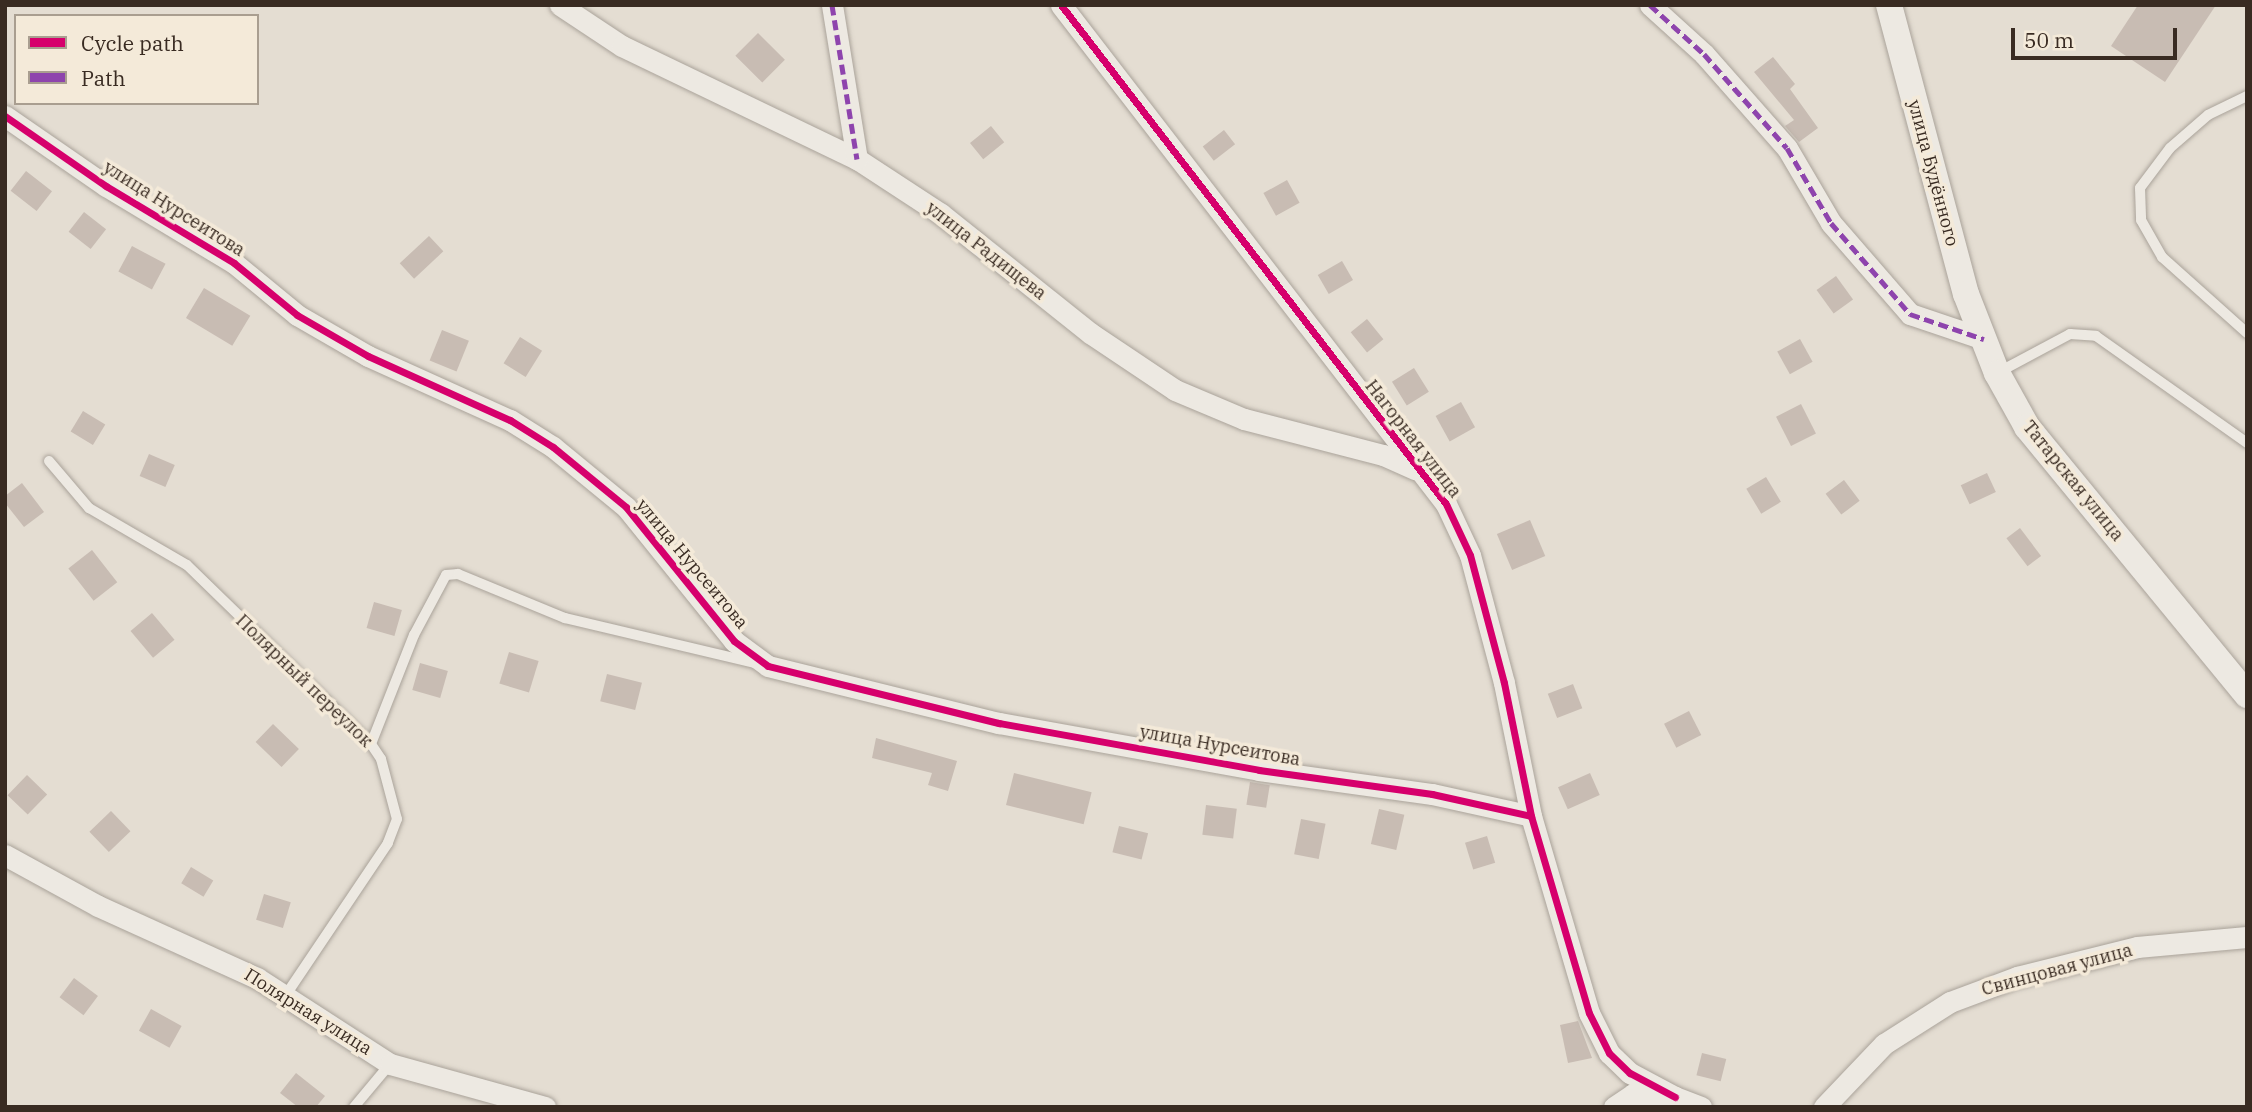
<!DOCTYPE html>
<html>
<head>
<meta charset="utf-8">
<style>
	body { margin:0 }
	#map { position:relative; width:2252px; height:1112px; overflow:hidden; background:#e4ddd2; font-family:"IBM Plex Serif",serif }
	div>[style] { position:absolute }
	.building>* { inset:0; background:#c8bcb3; transform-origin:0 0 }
	.roads { filter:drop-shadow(0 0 2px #aaa39a) drop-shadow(0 0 2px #aaa39a) }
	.service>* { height:10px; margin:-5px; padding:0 5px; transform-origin:5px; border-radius:5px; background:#ede9e2 }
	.minor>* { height:21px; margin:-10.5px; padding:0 10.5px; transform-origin:10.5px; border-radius:10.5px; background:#ede9e2 }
	.tertiary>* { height:26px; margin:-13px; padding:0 13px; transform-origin:13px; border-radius:13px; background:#ede9e2 }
	.quiet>* { height:5px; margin-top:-2.5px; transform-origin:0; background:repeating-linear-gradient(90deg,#8e44ad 0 10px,transparent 0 15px) }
	.cycleway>* { height:7px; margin:-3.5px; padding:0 3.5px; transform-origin:3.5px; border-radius:3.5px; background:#d6006c }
	span { translate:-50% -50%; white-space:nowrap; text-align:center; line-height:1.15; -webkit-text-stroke:7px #f4ead9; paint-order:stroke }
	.street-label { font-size:18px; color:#392b22 }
	.frame { position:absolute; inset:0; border:7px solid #392b22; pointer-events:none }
	.legend { position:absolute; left:14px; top:14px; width:245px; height:91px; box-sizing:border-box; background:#f4ead9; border:2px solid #a99e90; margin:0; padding:9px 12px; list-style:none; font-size:21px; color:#392b22 }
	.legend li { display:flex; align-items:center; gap:14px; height:35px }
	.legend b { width:35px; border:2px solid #a99e90 }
	.scale { position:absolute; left:2011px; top:28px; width:166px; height:32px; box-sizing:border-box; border:4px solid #392b22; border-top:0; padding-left:9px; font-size:21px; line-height:24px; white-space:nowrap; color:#392b22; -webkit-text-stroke:5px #f4ead9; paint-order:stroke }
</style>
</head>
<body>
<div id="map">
	<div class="building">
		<i style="clip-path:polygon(2138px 5px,2216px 5px,2165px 82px,2111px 46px)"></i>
		<i style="left:758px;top:33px;width:38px;height:32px;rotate:45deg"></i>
		<i style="clip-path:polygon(1773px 57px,1795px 84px,1790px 89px,1818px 128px,1799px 142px,1785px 126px,1794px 120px,1754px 72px)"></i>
		<i style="left:991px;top:126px;width:21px;height:27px;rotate:51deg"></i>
		<i style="left:1224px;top:130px;width:18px;height:27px;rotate:52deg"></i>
		<i style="left:26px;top:171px;width:33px;height:25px;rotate:38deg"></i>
		<i style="left:1287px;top:180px;width:26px;height:27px;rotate:61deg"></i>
		<i style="left:84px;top:212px;width:28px;height:25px;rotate:38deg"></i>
		<i style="left:429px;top:236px;width:21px;height:40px;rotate:47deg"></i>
		<i style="left:132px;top:246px;width:38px;height:29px;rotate:28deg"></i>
		<i style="left:1342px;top:261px;width:22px;height:28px;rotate:60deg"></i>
		<i style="left:1836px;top:276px;width:29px;height:24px;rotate:54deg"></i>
		<i style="left:204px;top:288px;width:54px;height:35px;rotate:31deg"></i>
		<i style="left:1367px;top:319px;width:26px;height:21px;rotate:51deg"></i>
		<i style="left:442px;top:330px;width:29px;height:33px;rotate:22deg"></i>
		<i style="left:520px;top:337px;width:26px;height:31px;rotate:32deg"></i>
		<i style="left:1800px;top:339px;width:26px;height:26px;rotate:61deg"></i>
		<i style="left:1414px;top:368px;width:28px;height:26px;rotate:58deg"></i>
		<i style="left:1461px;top:402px;width:29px;height:29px;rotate:61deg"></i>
		<i style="left:1801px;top:404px;width:33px;height:28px;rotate:63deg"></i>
		<i style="left:83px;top:411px;width:26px;height:24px;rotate:31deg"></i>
		<i style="left:149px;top:454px;width:28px;height:24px;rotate:23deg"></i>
		<i style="left:1987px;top:473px;width:21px;height:29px;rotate:65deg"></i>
		<i style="left:1766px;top:477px;width:29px;height:23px;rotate:59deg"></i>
		<i style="left:1844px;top:480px;width:26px;height:23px;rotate:53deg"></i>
		<i style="clip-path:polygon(22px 483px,44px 512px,24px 527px,5px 503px,5px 496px)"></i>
		<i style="left:1530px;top:520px;width:39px;height:36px;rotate:67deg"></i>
		<i style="left:2020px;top:528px;width:35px;height:17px;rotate:53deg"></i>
		<i style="left:92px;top:550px;width:41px;height:30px;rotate:52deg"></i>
		<i style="left:374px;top:602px;width:29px;height:27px;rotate:16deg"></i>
		<i style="left:152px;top:613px;width:35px;height:28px;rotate:50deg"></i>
		<i style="left:509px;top:652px;width:31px;height:33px;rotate:17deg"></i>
		<i style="left:420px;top:663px;width:29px;height:28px;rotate:16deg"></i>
		<i style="left:607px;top:674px;width:36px;height:28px;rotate:14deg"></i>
		<i style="left:1573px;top:684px;width:26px;height:27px;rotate:69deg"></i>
		<i style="left:1689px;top:711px;width:27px;height:28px;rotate:63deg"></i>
		<i style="left:273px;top:724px;width:36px;height:25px;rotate:44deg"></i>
		<i style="clip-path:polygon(876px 738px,957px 761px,948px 791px,928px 785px,932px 773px,872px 758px)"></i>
		<i style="left:1014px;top:773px;width:80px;height:33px;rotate:14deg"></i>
		<i style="left:1590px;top:773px;width:24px;height:35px;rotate:66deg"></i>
		<i style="left:27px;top:775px;width:28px;height:28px;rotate:44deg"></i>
		<i style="left:1250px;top:782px;width:20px;height:23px;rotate:9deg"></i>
		<i style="left:1206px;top:805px;width:31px;height:30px;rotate:7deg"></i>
		<i style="left:1379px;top:809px;width:26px;height:36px;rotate:13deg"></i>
		<i style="left:111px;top:811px;width:28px;height:30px;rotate:46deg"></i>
		<i style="left:1301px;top:819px;width:25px;height:36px;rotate:11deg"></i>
		<i style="left:1119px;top:826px;width:30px;height:27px;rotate:14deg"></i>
		<i style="left:1487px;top:836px;width:28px;height:23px;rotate:73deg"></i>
		<i style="left:191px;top:867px;width:26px;height:19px;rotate:31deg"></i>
		<i style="left:264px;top:894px;width:28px;height:27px;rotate:17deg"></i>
		<i style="left:74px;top:978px;width:30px;height:24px;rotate:37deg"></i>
		<i style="left:151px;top:1009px;width:35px;height:25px;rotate:29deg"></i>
		<i style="clip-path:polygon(1578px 1021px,1592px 1058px,1568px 1063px,1560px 1025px)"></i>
		<i style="left:1702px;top:1053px;width:25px;height:23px;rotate:14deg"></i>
		<i style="clip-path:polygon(296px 1073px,325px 1096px,316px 1107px,298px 1107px,280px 1093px)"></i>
	</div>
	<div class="roads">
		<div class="service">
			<i style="left:2247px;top:96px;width:43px;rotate:154deg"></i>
			<i style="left:2208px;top:115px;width:50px;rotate:139deg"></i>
			<i style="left:2170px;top:148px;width:50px;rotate:126.9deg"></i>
			<i style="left:2140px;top:188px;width:32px;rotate:88deg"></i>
			<i style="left:2141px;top:220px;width:43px;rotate:60.4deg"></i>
			<i style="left:2162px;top:257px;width:114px;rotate:41.8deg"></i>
			<i style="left:1997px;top:373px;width:83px;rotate:-28.1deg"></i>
			<i style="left:2070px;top:334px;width:26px;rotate:4deg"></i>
			<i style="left:2096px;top:336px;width:185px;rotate:35.3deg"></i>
			<i style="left:49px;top:461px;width:62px;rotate:49.6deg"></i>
			<i style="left:89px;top:508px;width:113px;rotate:30.2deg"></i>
			<i style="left:187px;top:565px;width:257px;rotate:44.2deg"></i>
			<i style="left:371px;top:744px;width:18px;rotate:56deg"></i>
			<i style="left:381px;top:759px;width:62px;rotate:75.1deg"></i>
			<i style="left:397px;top:819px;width:26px;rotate:111deg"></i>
			<i style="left:388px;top:843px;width:183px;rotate:123.9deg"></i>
			<i style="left:371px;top:744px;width:117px;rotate:-68.5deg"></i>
			<i style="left:414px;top:635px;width:68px;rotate:-61.9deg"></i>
			<i style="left:446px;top:575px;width:12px;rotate:-5deg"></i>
			<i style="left:458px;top:574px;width:116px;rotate:22.4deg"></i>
			<i style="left:565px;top:618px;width:195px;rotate:13.3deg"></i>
			<i style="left:354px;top:1107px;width:56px;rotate:-50.1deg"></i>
		</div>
		<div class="minor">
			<i style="left:560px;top:5px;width:74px;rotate:33.5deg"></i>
			<i style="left:622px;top:46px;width:261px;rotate:25.7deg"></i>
			<i style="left:857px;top:159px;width:100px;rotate:33.2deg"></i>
			<i style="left:941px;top:214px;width:191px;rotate:38.6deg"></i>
			<i style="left:1090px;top:333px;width:102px;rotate:33.8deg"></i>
			<i style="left:1175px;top:390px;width:75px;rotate:22.8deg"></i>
			<i style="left:1244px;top:419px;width:144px;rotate:14.5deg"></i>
			<i style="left:1383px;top:455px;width:35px;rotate:24deg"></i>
			<i style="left:832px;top:5px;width:156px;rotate:80.8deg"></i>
			<i style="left:1061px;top:5px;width:630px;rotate:52.35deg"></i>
			<i style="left:1446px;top:504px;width:56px;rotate:64.8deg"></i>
			<i style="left:1470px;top:555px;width:132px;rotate:75.1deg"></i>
			<i style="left:1504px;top:683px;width:136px;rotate:78.5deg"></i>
			<i style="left:1531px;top:816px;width:205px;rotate:73.6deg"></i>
			<i style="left:1589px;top:1013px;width:45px;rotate:63.4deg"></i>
			<i style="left:1609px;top:1053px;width:29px;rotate:44deg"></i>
			<i style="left:1630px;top:1073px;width:51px;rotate:28.1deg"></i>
			<i style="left:1650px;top:5px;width:73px;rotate:42.2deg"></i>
			<i style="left:1704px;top:54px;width:125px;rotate:48.6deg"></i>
			<i style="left:1787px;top:148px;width:87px;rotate:59.6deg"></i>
			<i style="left:1831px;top:223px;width:121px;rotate:49deg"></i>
			<i style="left:1910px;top:314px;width:78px;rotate:18.7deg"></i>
			<i style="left:5px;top:116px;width:123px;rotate:34.7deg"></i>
			<i style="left:106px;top:186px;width:149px;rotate:31deg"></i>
			<i style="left:234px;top:263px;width:82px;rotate:39.5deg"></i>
			<i style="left:297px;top:315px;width:82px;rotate:30deg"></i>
			<i style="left:368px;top:356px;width:156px;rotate:24.3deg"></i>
			<i style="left:510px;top:420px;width:51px;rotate:32.1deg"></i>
			<i style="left:553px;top:447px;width:94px;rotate:39.4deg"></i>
			<i style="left:626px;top:507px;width:172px;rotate:51.1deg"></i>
			<i style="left:734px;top:641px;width:42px;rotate:36.3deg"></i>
			<i style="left:768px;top:666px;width:238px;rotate:13.9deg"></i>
			<i style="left:999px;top:723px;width:264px;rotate:10.2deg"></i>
			<i style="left:1259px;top:770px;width:175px;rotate:7.9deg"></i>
			<i style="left:1432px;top:794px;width:101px;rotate:12.5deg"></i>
			<i style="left:5px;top:855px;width:106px;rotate:28.7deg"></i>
			<i style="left:98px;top:906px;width:175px;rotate:24.4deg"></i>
			<i style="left:257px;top:978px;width:158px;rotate:32.9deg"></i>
			<i style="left:390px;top:1064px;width:161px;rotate:15.5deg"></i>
			<i style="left:1614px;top:1107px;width:23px;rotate:-34deg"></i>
			<i style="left:1633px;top:1094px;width:42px;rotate:4.1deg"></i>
			<i style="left:1675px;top:1097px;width:28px;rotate:21deg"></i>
			<i style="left:1824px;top:1107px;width:87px;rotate:-46.4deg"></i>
			<i style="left:1884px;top:1044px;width:78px;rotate:-32.5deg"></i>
			<i style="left:1950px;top:1002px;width:72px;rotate:-20.5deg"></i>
			<i style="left:2017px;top:977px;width:124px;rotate:-14deg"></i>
			<i style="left:2137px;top:947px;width:110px;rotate:-5.2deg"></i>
		</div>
		<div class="tertiary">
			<i style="left:1889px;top:5px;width:299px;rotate:75.1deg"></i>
			<i style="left:1966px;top:294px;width:85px;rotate:68.6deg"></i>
			<i style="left:1997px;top:373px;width:62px;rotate:60.9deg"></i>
			<i style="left:2027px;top:427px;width:347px;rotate:50.6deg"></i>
		</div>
	</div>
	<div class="quiet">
		<i style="left:832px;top:5px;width:156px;rotate:80.8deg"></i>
		<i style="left:1650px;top:5px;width:73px;rotate:42.2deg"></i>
		<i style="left:1704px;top:54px;width:125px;rotate:48.6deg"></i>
		<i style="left:1787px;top:148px;width:87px;rotate:59.6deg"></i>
		<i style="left:1831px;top:223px;width:121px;rotate:49deg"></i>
		<i style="left:1910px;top:314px;width:78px;rotate:18.7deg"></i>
	</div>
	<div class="cycleway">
		<i style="left:1061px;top:5px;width:630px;rotate:52.35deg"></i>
		<i style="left:1446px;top:504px;width:56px;rotate:64.8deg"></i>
		<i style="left:1470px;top:555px;width:132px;rotate:75.1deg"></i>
		<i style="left:1504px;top:683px;width:136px;rotate:78.5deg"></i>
		<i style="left:1531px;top:816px;width:205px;rotate:73.6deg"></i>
		<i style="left:1589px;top:1013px;width:45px;rotate:63.4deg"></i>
		<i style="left:1609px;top:1053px;width:29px;rotate:44deg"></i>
		<i style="left:1630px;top:1073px;width:51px;rotate:28.1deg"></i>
		<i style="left:5px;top:116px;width:123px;rotate:34.7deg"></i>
		<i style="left:106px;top:186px;width:149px;rotate:31deg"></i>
		<i style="left:234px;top:263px;width:82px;rotate:39.5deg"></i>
		<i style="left:297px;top:315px;width:82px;rotate:30deg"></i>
		<i style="left:368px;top:356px;width:156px;rotate:24.3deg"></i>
		<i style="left:510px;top:420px;width:51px;rotate:32.1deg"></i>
		<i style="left:553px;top:447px;width:94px;rotate:39.4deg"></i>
		<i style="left:626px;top:507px;width:172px;rotate:51.1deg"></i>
		<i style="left:734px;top:641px;width:42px;rotate:36.3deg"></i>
		<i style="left:768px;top:666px;width:238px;rotate:13.9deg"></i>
		<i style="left:999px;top:723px;width:264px;rotate:10.2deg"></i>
		<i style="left:1259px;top:770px;width:175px;rotate:7.9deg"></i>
		<i style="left:1432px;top:794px;width:101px;rotate:12.5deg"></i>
	</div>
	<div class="street-label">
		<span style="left:1933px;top:173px;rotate:75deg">улица Будённого</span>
		<span style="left:174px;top:209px;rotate:32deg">улица Нурсеитова</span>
		<span style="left:986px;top:251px;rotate:38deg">улица Радищева</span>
		<span style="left:1413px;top:439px;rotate:52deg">Нагорная улица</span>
		<span style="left:2073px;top:481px;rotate:51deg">Татарская улица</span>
		<span style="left:692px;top:564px;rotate:50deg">улица Нурсеитова</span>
		<span style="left:304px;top:681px;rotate:44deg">Полярный переулок</span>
		<span style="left:1220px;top:746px;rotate:10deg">улица Нурсеитова</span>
		<span style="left:2057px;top:970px;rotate:-15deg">Свинцовая улица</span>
		<span style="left:308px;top:1012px;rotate:32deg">Полярная улица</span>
	</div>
	<div class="frame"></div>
	<ul class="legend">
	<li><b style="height:9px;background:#d6006c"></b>Cycle path</li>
	<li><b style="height:9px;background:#8e44ad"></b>Path</li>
	</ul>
	<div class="scale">50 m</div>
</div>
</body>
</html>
